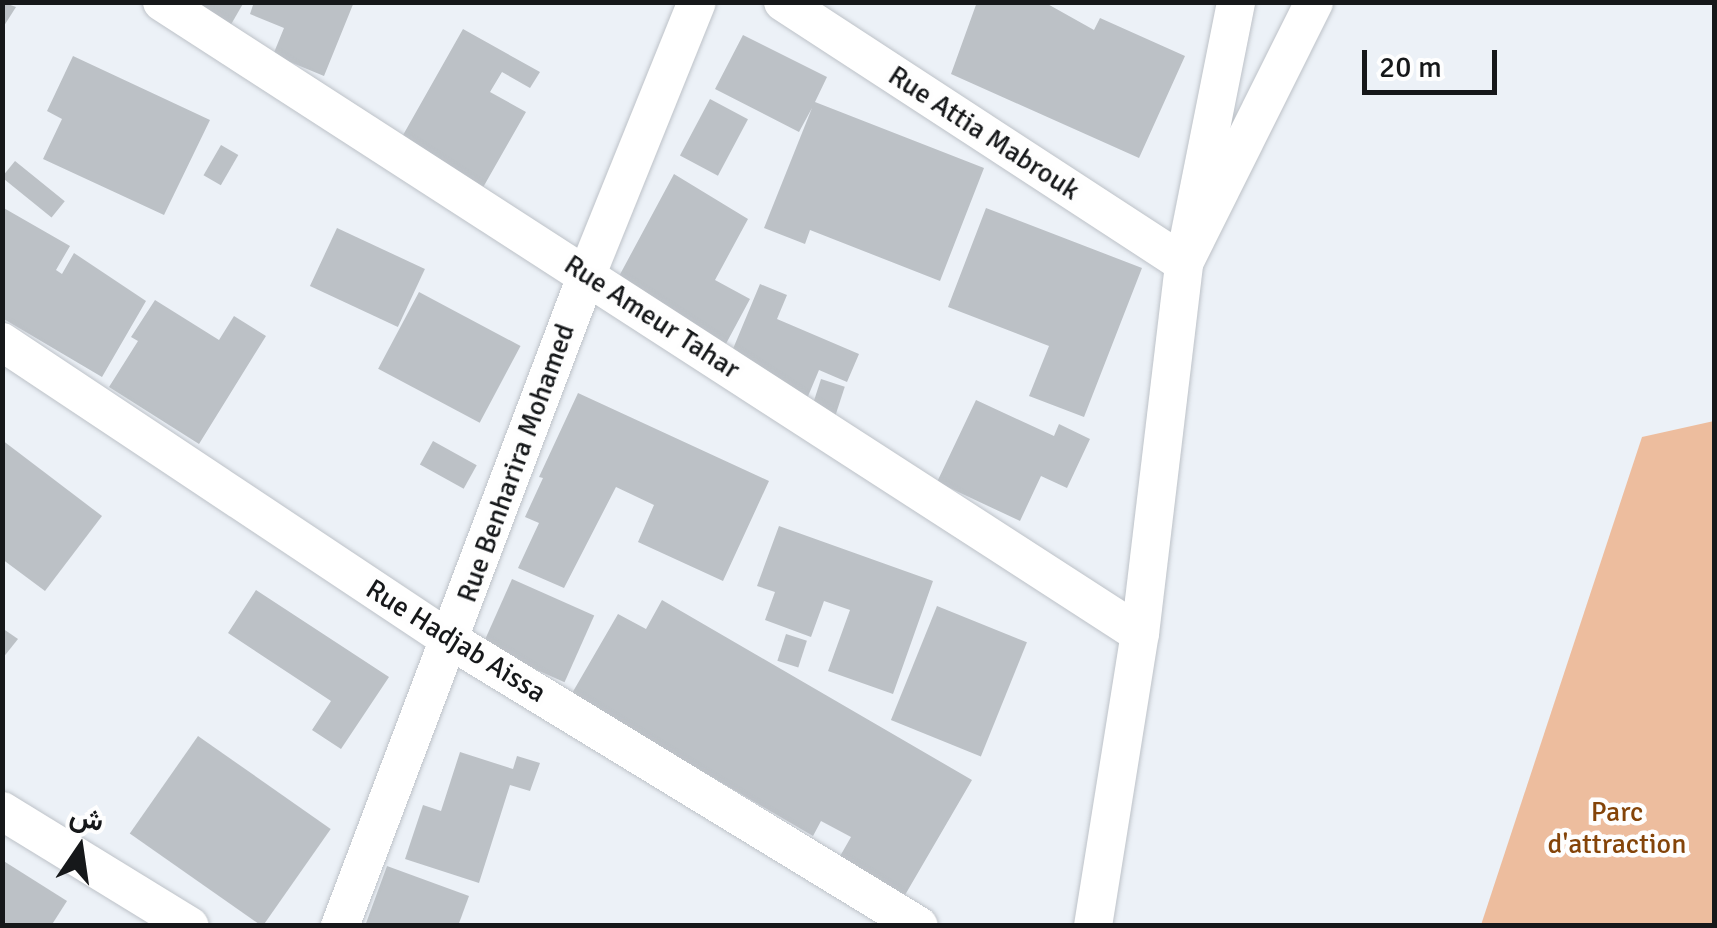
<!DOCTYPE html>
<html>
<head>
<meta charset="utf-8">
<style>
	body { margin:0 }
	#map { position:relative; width:1717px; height:928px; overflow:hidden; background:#ecf1f7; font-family:Signika,Vazirmatn,sans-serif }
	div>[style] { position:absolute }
	.green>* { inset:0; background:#edbd9e }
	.building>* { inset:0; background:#bcc1c6; transform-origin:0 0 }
	.roads { filter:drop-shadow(0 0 2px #bdc2c8) drop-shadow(0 0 2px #bdc2c8) }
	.street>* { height:38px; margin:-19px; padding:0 19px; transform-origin:19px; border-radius:19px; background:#fff }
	span { translate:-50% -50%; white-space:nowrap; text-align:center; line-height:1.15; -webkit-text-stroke:9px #fefefe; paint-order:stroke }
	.street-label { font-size:28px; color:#16181a }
	.park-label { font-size:28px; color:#844409 }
	.frame { position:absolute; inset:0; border:5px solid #16181a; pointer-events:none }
	.north { position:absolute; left:30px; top:798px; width:100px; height:100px; -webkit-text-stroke:8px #fefefe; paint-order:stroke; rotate:13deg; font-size:28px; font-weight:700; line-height:40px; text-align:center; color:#16181a }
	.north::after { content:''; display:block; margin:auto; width:35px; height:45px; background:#16181a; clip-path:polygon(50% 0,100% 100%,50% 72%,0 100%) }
	.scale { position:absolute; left:1362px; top:50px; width:135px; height:45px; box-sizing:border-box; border:5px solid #16181a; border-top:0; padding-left:12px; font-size:30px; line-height:35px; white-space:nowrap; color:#16181a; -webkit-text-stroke:8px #fefefe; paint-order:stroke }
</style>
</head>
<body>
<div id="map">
	<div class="green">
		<i style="clip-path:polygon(1714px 421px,1714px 925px,1481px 925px,1642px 437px)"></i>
	</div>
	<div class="building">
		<i style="clip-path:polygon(2px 2px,16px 7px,2px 29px)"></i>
		<i style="clip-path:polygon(161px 2px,244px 2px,222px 40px)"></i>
		<i style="clip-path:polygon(254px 2px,354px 2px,324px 76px,273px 55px,284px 28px,250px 14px)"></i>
		<i style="clip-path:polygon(977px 2px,1044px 2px,1094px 30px,1100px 18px,1185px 56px,1139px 158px,951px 74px)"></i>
		<i style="clip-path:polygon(463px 29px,540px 72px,530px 88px,502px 72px,490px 92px,526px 112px,477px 198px,394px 151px)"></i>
		<i style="clip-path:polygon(743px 35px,827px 77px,815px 102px,984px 168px,940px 281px,810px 230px,805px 244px,764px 228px,812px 108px,799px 132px,715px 89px)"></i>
		<i style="clip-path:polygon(73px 56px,210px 120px,164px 215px,43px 159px,62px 119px,47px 111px)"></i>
		<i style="left:710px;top:99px;width:43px;height:64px;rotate:28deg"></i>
		<i style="left:221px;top:145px;width:20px;height:35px;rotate:30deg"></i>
		<i style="left:15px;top:161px;width:64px;height:21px;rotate:39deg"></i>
		<i style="clip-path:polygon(674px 174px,748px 219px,715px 280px,750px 299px,721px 353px,610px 293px)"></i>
		<i style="clip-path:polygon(2px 207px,70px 246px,56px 270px,62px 274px,74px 253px,146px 301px,102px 377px,2px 318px)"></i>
		<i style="clip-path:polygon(986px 208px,1142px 268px,1084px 417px,1029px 396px,1049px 346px,948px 307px)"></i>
		<i style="left:337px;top:228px;width:97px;height:64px;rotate:25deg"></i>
		<i style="clip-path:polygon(760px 284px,787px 295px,777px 319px,859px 354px,847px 382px,819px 370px,806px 401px,725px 368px)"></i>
		<i style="left:419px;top:292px;width:115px;height:87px;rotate:28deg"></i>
		<i style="clip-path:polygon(155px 300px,219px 340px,234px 316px,266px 336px,199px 444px,109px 387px,138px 341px,131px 337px)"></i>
		<i style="left:821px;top:379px;width:25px;height:38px;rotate:18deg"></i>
		<i style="clip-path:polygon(578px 393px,769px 481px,723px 581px,638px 542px,654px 505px,616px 487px,564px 588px,518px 568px,539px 523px,525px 517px,543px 478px,539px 477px)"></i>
		<i style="clip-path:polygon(976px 400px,1054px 436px,1059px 424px,1090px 439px,1067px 488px,1041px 476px,1020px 521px,937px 482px)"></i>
		<i style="clip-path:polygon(2px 440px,102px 516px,45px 591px,2px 559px)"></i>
		<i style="left:433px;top:441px;width:50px;height:27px;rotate:29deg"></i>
		<i style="clip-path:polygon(779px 526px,933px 581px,893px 694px,828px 671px,850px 610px,824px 601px,811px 637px,765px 620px,775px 592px,757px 586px)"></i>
		<i style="left:512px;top:579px;width:90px;height:73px;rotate:24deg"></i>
		<i style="clip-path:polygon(256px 590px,389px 677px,341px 749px,312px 730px,331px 701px,228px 633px)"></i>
		<i style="clip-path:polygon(662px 600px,972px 780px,905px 895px,839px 858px,851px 837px,821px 821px,813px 836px,571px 695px,618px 614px,646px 629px)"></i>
		<i style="left:937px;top:606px;width:97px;height:123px;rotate:22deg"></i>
		<i style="clip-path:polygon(2px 628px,18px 639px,2px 659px)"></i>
		<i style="left:786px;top:634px;width:22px;height:28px;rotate:18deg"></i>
		<i style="left:198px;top:736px;width:162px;height:119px;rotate:35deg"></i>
		<i style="clip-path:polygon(460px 752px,513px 769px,517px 756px,540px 763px,530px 791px,510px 785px,479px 883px,405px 859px,423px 805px,441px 811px)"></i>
		<i style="clip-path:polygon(2px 860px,67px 901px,51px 926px,2px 926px)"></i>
		<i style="clip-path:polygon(387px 866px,469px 896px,458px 926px,365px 926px)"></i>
	</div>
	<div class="roads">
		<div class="street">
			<i style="left:162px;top:2px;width:1164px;rotate:32.87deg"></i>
			<i style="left:783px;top:2px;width:478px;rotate:33.1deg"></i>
			<i style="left:1184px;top:263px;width:292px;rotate:-63.5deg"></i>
			<i style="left:2px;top:342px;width:538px;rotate:33.63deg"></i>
			<i style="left:450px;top:640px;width:549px;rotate:31.38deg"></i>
			<i style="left:2px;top:811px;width:220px;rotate:31.5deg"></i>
			<i style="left:340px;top:926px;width:697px;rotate:-69.25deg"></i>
			<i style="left:587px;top:274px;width:293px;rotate:-68deg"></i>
			<i style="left:1093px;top:926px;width:296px;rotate:-80.9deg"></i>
			<i style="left:1140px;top:634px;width:374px;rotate:-83.2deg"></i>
			<i style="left:1184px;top:263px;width:266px;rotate:-78.7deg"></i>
		</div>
	</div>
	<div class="street-label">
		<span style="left:984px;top:133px;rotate:33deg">Rue Attia Mabrouk</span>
		<span style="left:652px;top:317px;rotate:33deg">Rue Ameur Tahar</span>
		<span style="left:516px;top:463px;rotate:-70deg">Rue Benharira Mohamed</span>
		<span style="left:456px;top:641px;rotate:32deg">Rue Hadjab Aissa</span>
	</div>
	<div class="park-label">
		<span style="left:1617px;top:828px">Parc<br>d'attraction</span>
	</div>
	<div class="frame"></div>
	<div class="north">ش</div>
	<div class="scale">20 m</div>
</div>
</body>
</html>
